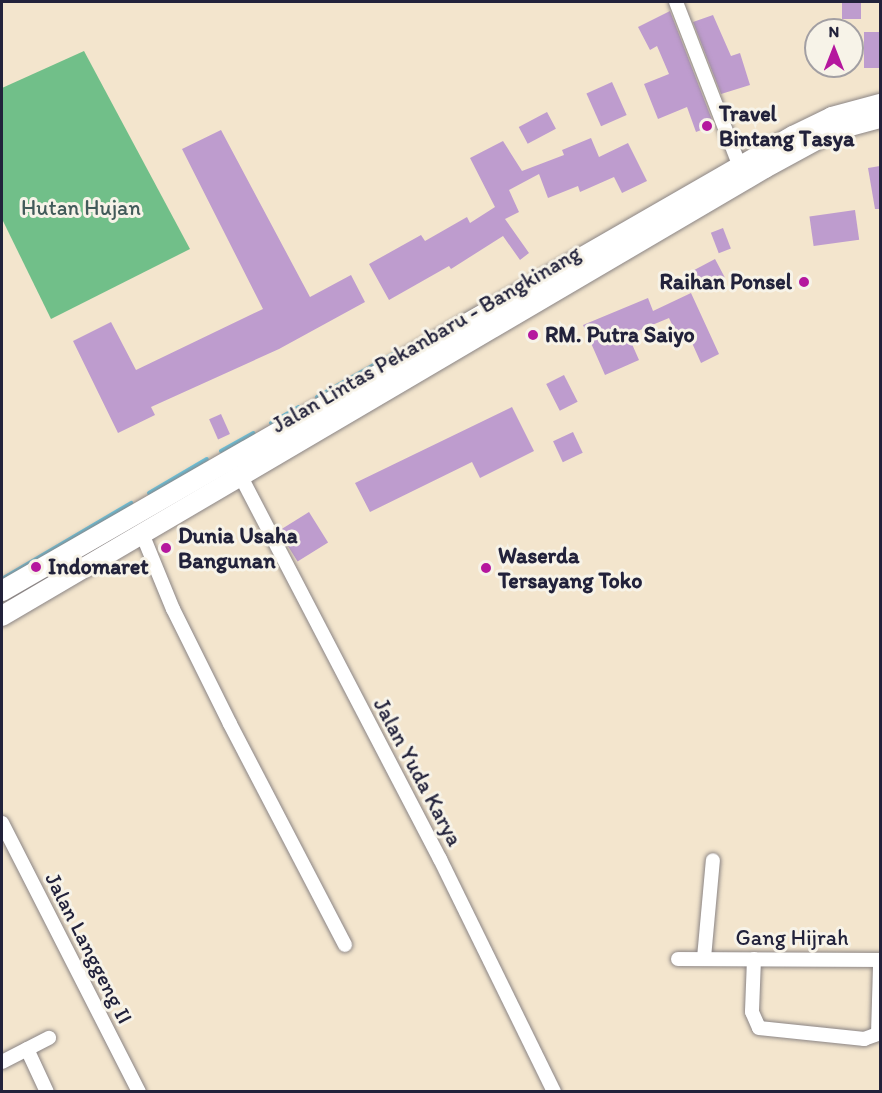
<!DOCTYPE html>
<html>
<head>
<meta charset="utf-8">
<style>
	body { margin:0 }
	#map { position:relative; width:882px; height:1093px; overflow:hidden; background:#f3e5cd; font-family:Itim,sans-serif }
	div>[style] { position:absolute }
	.forest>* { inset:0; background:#71bf89 }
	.stream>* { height:4px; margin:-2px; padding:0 2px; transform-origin:2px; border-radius:2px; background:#64c6e2 }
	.building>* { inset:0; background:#be9cce; transform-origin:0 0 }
	.roads { filter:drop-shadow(0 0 2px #8a8484) drop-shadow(0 0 2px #8a8484) }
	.minor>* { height:14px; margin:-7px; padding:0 7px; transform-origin:7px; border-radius:7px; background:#fff }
	.highway>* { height:20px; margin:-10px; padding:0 10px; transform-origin:10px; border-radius:10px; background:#fff }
	.dots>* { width:16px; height:16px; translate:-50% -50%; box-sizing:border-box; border:3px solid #f7f3e8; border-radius:50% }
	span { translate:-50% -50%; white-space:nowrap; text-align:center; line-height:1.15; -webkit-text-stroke:6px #f7f3e8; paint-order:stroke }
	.poi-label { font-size:22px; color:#22223b; font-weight:700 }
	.left { translate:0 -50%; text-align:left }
	.right { translate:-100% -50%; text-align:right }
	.park-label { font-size:22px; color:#425b5a }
	.street-label { font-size:22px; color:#22223b }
	.frame { position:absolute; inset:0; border:3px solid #22223b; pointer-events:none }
	.north { position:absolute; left:804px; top:18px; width:60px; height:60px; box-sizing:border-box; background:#f7f3e8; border:2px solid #a29fa3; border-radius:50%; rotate:0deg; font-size:16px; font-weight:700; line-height:24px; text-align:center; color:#22223b }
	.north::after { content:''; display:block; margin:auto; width:21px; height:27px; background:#b5179e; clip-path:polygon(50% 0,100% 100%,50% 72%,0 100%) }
</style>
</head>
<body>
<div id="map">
	<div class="forest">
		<i style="clip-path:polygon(84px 51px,190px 249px,51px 319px,2px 219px,2px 88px)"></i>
	</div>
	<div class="stream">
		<i style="left:317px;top:397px;width:87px;rotate:-29.5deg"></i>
		<i style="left:271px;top:423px;width:32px;rotate:-30deg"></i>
		<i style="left:221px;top:451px;width:37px;rotate:-29deg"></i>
		<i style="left:149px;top:493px;width:67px;rotate:-30.4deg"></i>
		<i style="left:2px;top:579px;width:150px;rotate:-30.5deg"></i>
	</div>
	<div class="building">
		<i style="left:842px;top:2px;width:19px;height:17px"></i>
		<i style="clip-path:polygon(670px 11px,714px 125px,696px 132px,687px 107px,658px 119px,644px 84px,669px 74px,657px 46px,650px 50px,638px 27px)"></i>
		<i style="clip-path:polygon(713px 15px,731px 56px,740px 53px,750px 85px,721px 94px,693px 22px)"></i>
		<i style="left:880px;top:32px;width:36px;height:16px;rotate:90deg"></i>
		<i style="left:612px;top:82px;width:36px;height:28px;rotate:66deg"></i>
		<i style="left:547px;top:112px;width:19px;height:32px;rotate:62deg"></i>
		<i style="clip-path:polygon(221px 130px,310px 297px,351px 275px,365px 302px,279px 349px,151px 407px,155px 415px,118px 433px,73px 341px,111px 322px,136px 370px,263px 309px,182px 149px)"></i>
		<i style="clip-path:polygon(591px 138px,599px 157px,628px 143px,647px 181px,622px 193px,614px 177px,580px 192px,578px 186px,548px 198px,539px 174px,509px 190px,519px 212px,505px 219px,529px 253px,520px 260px,503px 236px,451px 269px,449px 266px,389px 300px,369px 264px,421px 235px,425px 241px,467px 217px,470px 223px,495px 207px,470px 158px,503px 141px,522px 171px,564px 155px,562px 150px)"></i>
		<i style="clip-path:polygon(880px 166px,880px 209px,875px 209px,868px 168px)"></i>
		<i style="left:855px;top:210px;width:30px;height:46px;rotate:82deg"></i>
		<i style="left:723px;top:228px;width:22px;height:13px;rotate:69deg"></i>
		<i style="left:715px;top:259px;width:21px;height:31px;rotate:62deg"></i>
		<i style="clip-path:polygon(691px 293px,719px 354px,701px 363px,688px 334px,679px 339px,669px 318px,628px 335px,639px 360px,605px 375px,583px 325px,648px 298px,653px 311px)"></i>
		<i style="left:564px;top:375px;width:30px;height:20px;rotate:63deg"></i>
		<i style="clip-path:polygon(512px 407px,534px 451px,480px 478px,472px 462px,370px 512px,355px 483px)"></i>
		<i style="left:221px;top:414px;width:22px;height:13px;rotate:66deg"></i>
		<i style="left:573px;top:432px;width:23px;height:22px;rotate:65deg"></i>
		<i style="left:309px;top:512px;width:36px;height:36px;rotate:58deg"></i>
	</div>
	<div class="roads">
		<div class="minor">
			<i style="left:676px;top:2px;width:177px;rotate:68.8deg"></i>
			<i style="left:240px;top:475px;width:433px;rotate:62.5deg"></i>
			<i style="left:440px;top:859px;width:259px;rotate:63.9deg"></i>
			<i style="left:143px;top:536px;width:79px;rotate:67.7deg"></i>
			<i style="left:173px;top:609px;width:128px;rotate:63.6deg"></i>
			<i style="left:230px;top:724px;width:249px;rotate:62.5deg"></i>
			<i style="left:2px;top:823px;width:302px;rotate:63deg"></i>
			<i style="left:704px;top:958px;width:98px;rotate:-84.8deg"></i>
			<i style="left:678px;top:959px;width:202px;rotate:0.3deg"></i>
			<i style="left:754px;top:959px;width:53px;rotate:92.2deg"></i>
			<i style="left:752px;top:1012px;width:17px;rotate:66deg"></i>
			<i style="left:759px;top:1028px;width:106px;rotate:6deg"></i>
			<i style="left:864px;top:1039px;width:15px;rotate:-20deg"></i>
			<i style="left:878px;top:1034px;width:67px;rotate:-88.3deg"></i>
			<i style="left:27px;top:1049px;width:47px;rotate:65.1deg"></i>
			<i style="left:2px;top:1062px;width:53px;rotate:-27.1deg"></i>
		</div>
		<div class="highway">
			<i style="left:2px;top:591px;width:913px;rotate:-29.91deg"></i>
			<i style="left:793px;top:136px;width:43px;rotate:-26deg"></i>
			<i style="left:832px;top:117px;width:50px;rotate:-15.2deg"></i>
			<i style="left:2px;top:616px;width:885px;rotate:-30.42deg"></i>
			<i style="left:765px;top:168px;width:80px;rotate:-28.5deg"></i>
			<i style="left:835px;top:130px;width:47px;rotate:-14.9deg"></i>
		</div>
	</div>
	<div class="dots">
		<i style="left:707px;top:126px;background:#b5179e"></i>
		<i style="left:804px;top:282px;background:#b5179e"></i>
		<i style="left:533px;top:335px;background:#b5179e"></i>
		<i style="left:166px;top:548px;background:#b5179e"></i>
		<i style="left:36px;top:567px;background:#b5179e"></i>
		<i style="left:486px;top:568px;background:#b5179e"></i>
	</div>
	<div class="poi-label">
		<span class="left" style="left:719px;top:126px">Travel<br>Bintang Tasya</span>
		<span class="right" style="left:792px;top:282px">Raihan Ponsel</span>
		<span class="left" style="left:545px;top:335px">RM. Putra Saiyo</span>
		<span class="left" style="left:178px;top:548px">Dunia Usaha<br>Bangunan</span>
		<span class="left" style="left:498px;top:568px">Waserda<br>Tersayang Toko</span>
		<span class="left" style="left:48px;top:567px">Indomaret</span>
	</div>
	<div class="park-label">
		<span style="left:81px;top:208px">Hutan Hujan</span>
	</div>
	<div class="street-label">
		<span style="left:426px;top:339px;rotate:-30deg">Jalan Lintas Pekanbaru - Bangkinang</span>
		<span style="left:418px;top:772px;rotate:62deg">Jalan Yuda Karya</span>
		<span style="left:792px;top:938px">Gang Hijrah</span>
		<span style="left:89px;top:948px;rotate:63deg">Jalan Langgeng II</span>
	</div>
	<div class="frame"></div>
	<div class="north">N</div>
</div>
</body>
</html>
